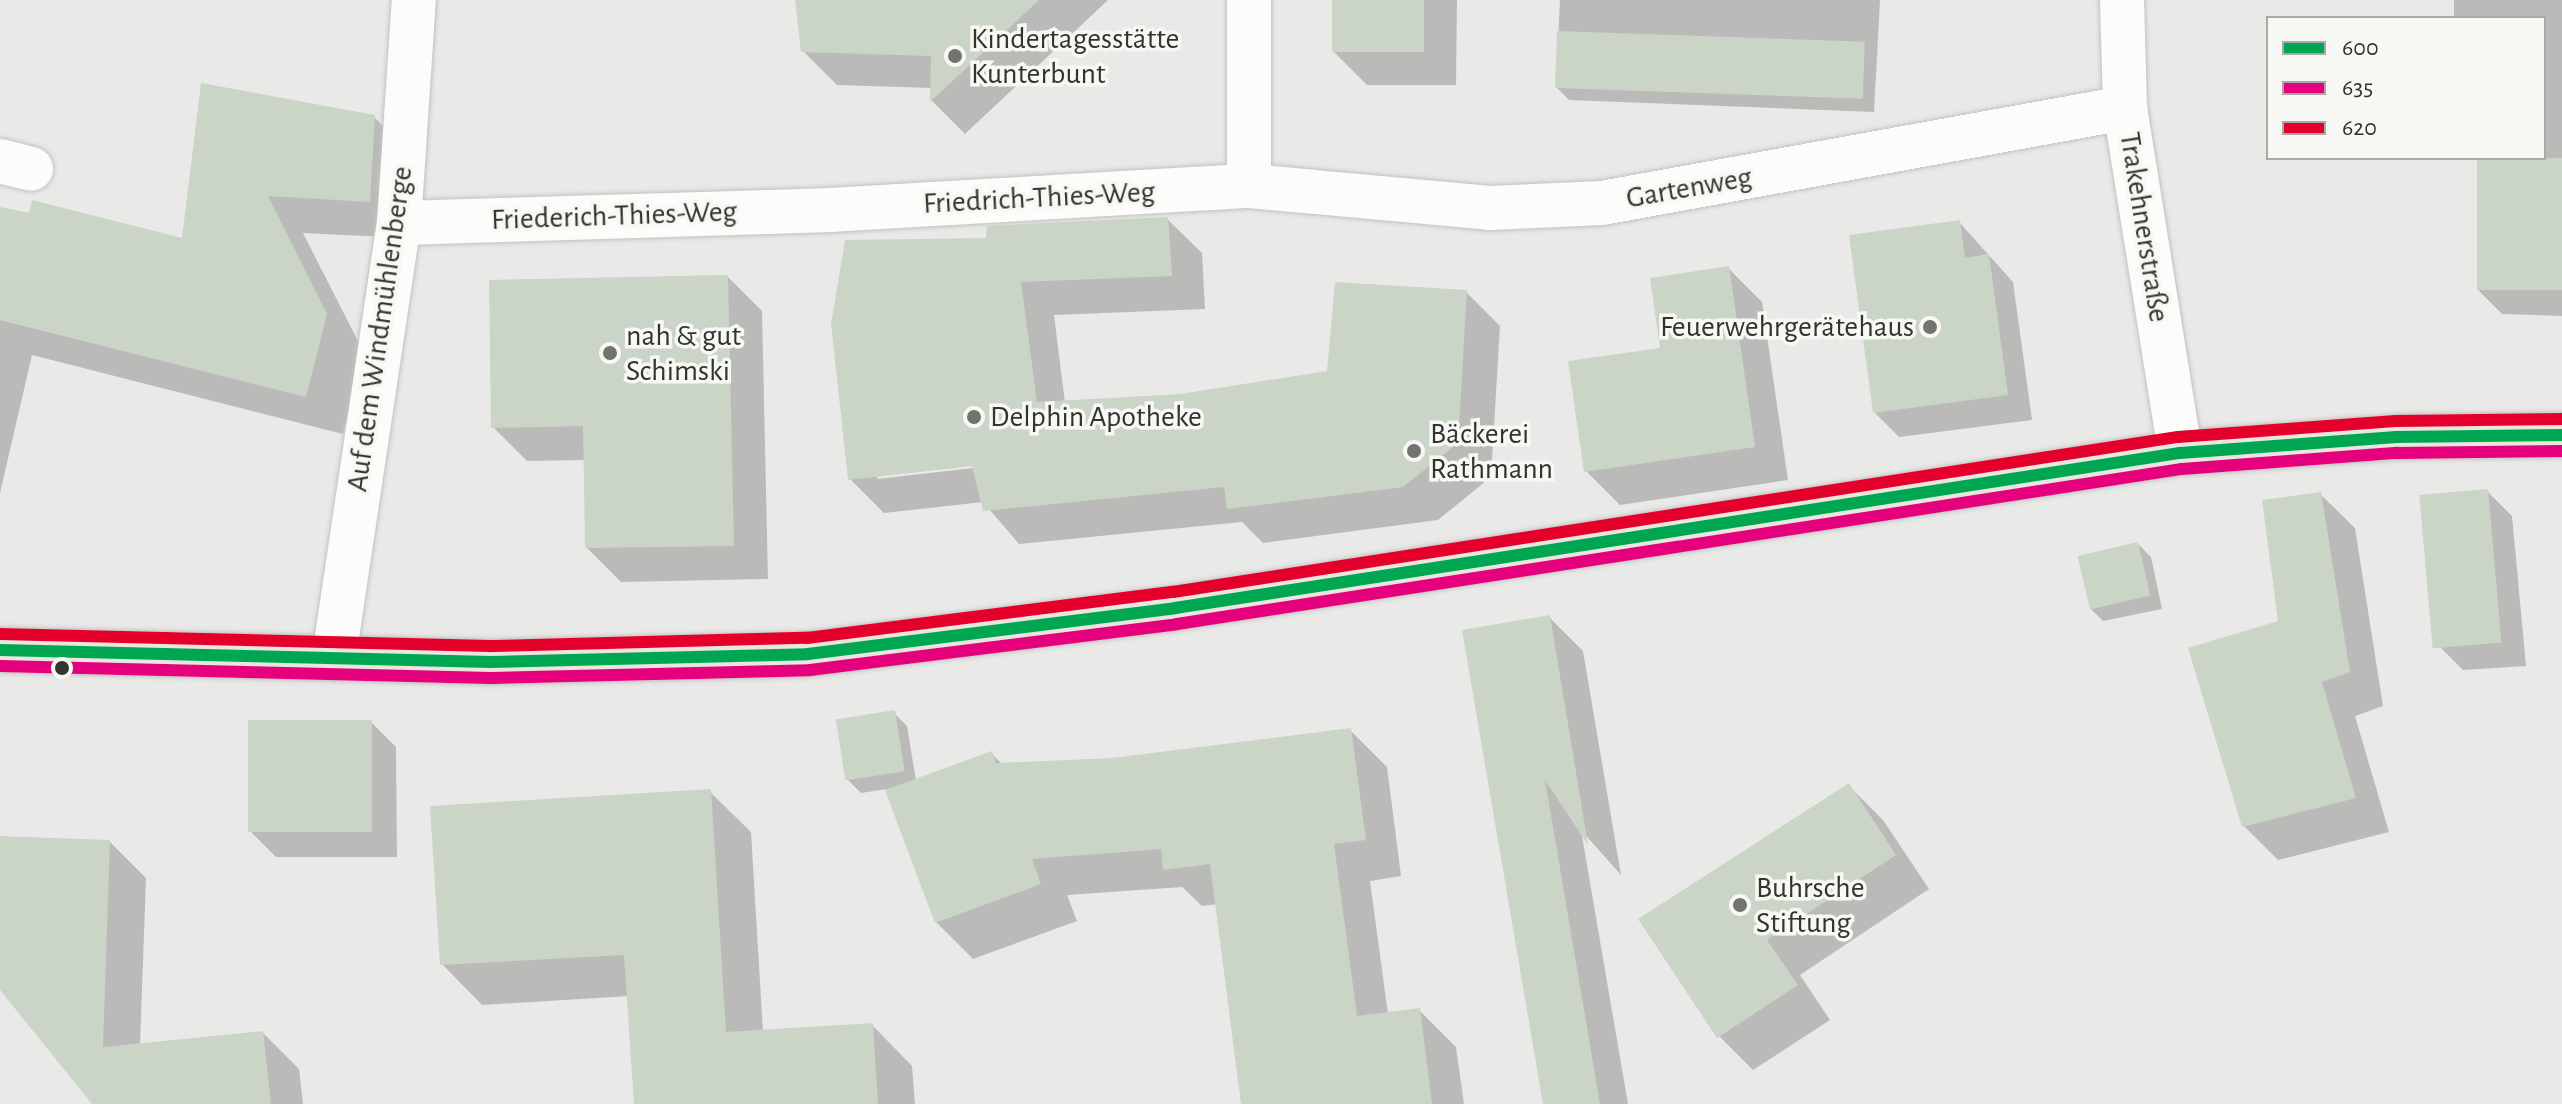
<!DOCTYPE html>
<html>
<head>
<meta charset="utf-8">
<style>
	body { margin:0 }
	#map { position:relative; width:2562px; height:1104px; overflow:hidden; background:#e9eae7; font-family:"Alegreya Sans",sans-serif }
	div>[style] { position:absolute }
	.shadow>* { inset:0; background:#0003 }
	.building>* { inset:0; background:#cad5c7; transform-origin:0 0 }
	.roads { filter:drop-shadow(0 0 2px #c2c3c0) drop-shadow(0 0 2px #c2c3c0) }
	.minor>* { height:44px; margin:-22px; padding:0 22px; transform-origin:22px; border-radius:22px; background:#fcfcfb }
	.major>* { height:44px; margin:-22px; padding:0 22px; transform-origin:22px; border-radius:22px; background:#e8e6de }
	.bus-1>* { height:12px; margin:-6px; padding:0 6px; transform-origin:6px; border-radius:6px; background:#00a651 }
	.bus-2>* { height:12px; margin:-6px; padding:0 6px; transform-origin:6px; border-radius:6px; background:#e5007d }
	.bus-3>* { height:12px; margin:-6px; padding:0 6px; transform-origin:6px; border-radius:6px; background:#e4002b }
	.dots>* { width:22px; height:22px; translate:-50% -50%; box-sizing:border-box; border:4px solid #f7f8f3; border-radius:50% }
	span { translate:-50% -50%; white-space:nowrap; text-align:center; line-height:1.15; -webkit-text-stroke:7px #f7f8f3; paint-order:stroke }
	.poi-label { font-size:30px; color:#333331 }
	.left { translate:0 -50%; text-align:left }
	.right { translate:-100% -50%; text-align:right }
	.street-label { font-size:30px; color:#333331 }
	.legend { position:absolute; left:2266px; top:16px; width:280px; height:144px; box-sizing:border-box; background:#f7f8f3; border:2px solid #a9a9a5; margin:0; padding:10px 14px; list-style:none; font-size:24px; color:#333331 }
	.legend li { display:flex; align-items:center; gap:16px; height:40px }
	.legend b { width:40px; border:2px solid #a9a9a5 }
</style>
</head>
<body>
<div id="map">
	<div class="shadow">
		<i style="clip-path:polygon(797px 0,1108px 0,965px 134px,932px 101px,932px 88px,837px 85px,803px 51px)"></i>
		<i style="clip-path:polygon(1334px 0,1457px 0,1456px 85px,1367px 85px,1333px 51px)"></i>
		<i style="clip-path:polygon(1560px 0,1880px 0,1874px 112px,1569px 100px,1556px 87px)"></i>
		<i style="clip-path:polygon(2454px 0,2562px 0,2562px 316px,2502px 314px,2477px 289px,2479px 158px,2544px 158px,2544px 18px,2454px 18px)"></i>
		<i style="clip-path:polygon(374px 117px,411px 154px,407px 238px,303px 233px,364px 353px,343px 434px,32px 355px,0 493px,0 244px,183px 241px)"></i>
		<i style="clip-path:polygon(evenodd,1167px 219px,1202px 253px,1205px 309px,1054px 315px,1065px 403px,1180px 396px,1329px 372px,1466px 292px,1500px 326px,1491px 477px,1438px 520px,1263px 543px,1242px 522px,1019px 544px,983px 502px,884px 513px,850px 479px,987px 240px,1167px 219px,982px 463px,982px 467px,877px 479px,877px 475px,982px 463px)"></i>
		<i style="clip-path:polygon(1959px 222px,2013px 282px,2032px 420px,1899px 437px,1874px 412px)"></i>
		<i style="clip-path:polygon(1728px 268px,1762px 302px,1788px 480px,1620px 505px,1586px 471px,1662px 349px)"></i>
		<i style="clip-path:polygon(728px 277px,762px 311px,768px 579px,621px 582px,587px 548px,585px 460px,527px 461px,493px 427px)"></i>
		<i style="clip-path:polygon(2487px 491px,2512px 516px,2526px 666px,2463px 670px,2438px 645px)"></i>
		<i style="clip-path:polygon(2320px 494px,2355px 528px,2383px 706px,2355px 716px,2389px 832px,2278px 860px,2244px 826px,2280px 622px)"></i>
		<i style="clip-path:polygon(2138px 544px,2151px 557px,2162px 609px,2103px 621px,2090px 608px)"></i>
		<i style="clip-path:polygon(1549px 617px,1583px 651px,1621px 875px,1581px 830px,1628px 1104px,1545px 1104px,1464px 632px)"></i>
		<i style="clip-path:polygon(894px 713px,907px 726px,916px 781px,991px 753px,1003px 765px,1113px 760px,1350px 730px,1387px 767px,1401px 876px,1370px 881px,1388px 1014px,1419px 1010px,1456px 1047px,1464px 1104px,1243px 1104px,1218px 904px,1202px 906px,1182px 887px,1067px 895px,1077px 921px,973px 959px,936px 922px,887px 789px,861px 793px,848px 780px)"></i>
		<i style="clip-path:polygon(371px 722px,396px 747px,397px 857px,276px 857px,251px 832px)"></i>
		<i style="clip-path:polygon(1849px 786px,1883px 820px,1929px 889px,1800px 975px,1830px 1020px,1753px 1070px,1719px 1036px,1641px 920px)"></i>
		<i style="clip-path:polygon(710px 792px,751px 832px,763px 1032px,872px 1025px,912px 1066px,915px 1104px,635px 1104px,629px 996px,482px 1005px,442px 964px)"></i>
		<i style="clip-path:polygon(0 838px,109px 841px,146px 878px,140px 1045px,263px 1033px,299px 1069px,303px 1104px,95px 1104px,0 987px)"></i>
	</div>
	<div class="building">
		<i style="clip-path:polygon(795px 0,1039px 0,930px 102px,931px 56px,801px 52px)"></i>
		<i style="left:1332px;top:0;width:92px;height:52px"></i>
		<i style="left:1557px;top:31px;width:308px;height:57px;rotate:2deg"></i>
		<i style="clip-path:polygon(201px 83px,375px 115px,370px 202px,268px 196px,327px 314px,306px 397px,0 320px,0 207px,29px 213px,32px 200px,182px 238px)"></i>
		<i style="left:2477px;top:158px;width:85px;height:132px"></i>
		<i style="clip-path:polygon(1168px 217px,1172px 276px,1021px 282px,1037px 402px,1180px 394px,1327px 371px,1335px 282px,1467px 290px,1458px 443px,1403px 487px,1227px 509px,1224px 487px,983px 511px,972px 466px,848px 480px,831px 324px,845px 240px,986px 238px,987px 226px)"></i>
		<i style="clip-path:polygon(1960px 220px,1965px 258px,1989px 254px,2008px 395px,1873px 413px,1849px 235px)"></i>
		<i style="clip-path:polygon(1729px 266px,1755px 447px,1584px 472px,1568px 361px,1660px 348px,1650px 278px)"></i>
		<i style="clip-path:polygon(728px 275px,734px 546px,585px 548px,583px 426px,491px 428px,489px 280px)"></i>
		<i style="left:2488px;top:489px;width:154px;height:69px;rotate:85deg"></i>
		<i style="clip-path:polygon(2321px 492px,2350px 672px,2322px 682px,2356px 798px,2242px 827px,2188px 648px,2278px 621px,2262px 500px)"></i>
		<i style="left:2138px;top:542px;width:55px;height:62px;rotate:77deg"></i>
		<i style="clip-path:polygon(1550px 615px,1588px 845px,1545px 780px,1600px 1104px,1543px 1104px,1462px 630px)"></i>
		<i style="left:895px;top:710px;width:62px;height:60px;rotate:81deg"></i>
		<i style="left:248px;top:720px;width:124px;height:112px"></i>
		<i style="clip-path:polygon(1351px 728px,1366px 840px,1334px 844px,1357px 1016px,1420px 1008px,1432px 1104px,1241px 1104px,1210px 864px,1163px 870px,1161px 849px,1032px 859px,1041px 884px,935px 923px,885px 790px,992px 751px,996px 763px,1112px 758px)"></i>
		<i style="clip-path:polygon(1849px 783px,1896px 855px,1767px 940px,1798px 985px,1717px 1038px,1638px 919px)"></i>
		<i style="clip-path:polygon(711px 789px,726px 1032px,873px 1023px,878px 1104px,634px 1104px,624px 955px,440px 965px,430px 806px)"></i>
		<i style="clip-path:polygon(0 836px,110px 840px,103px 1047px,263px 1031px,271px 1104px,92px 1104px,0 990px)"></i>
	</div>
	<div class="roads">
		<div class="minor">
			<i style="left:2122px;top:0;width:108px;rotate:88.4deg"></i>
			<i style="left:2125px;top:108px;width:349px;rotate:80.9deg"></i>
			<i style="left:0;top:161px;width:32px;rotate:14deg"></i>
			<i style="left:1249px;top:186px;width:186px;rotate:-90deg"></i>
			<i style="left:399px;top:223px;width:430px;rotate:-1.7deg"></i>
			<i style="left:829px;top:210px;width:421px;rotate:-3.3deg"></i>
			<i style="left:1249px;top:186px;width:242px;rotate:5.2deg"></i>
			<i style="left:1490px;top:208px;width:112px;rotate:-2.6deg"></i>
			<i style="left:1602px;top:203px;width:532px;rotate:-10.3deg"></i>
			<i style="left:334px;top:657px;width:439px;rotate:-81.5deg"></i>
			<i style="left:399px;top:223px;width:224px;rotate:-86.2deg"></i>
		</div>
		<div class="major">
			<i style="left:0;top:650px;width:491px;rotate:1.4deg"></i>
			<i style="left:491px;top:662px;width:317px;rotate:-1.4deg"></i>
			<i style="left:808px;top:654px;width:370px;rotate:-7.1deg"></i>
			<i style="left:1175px;top:608px;width:1017px;rotate:-8.77deg"></i>
			<i style="left:2180px;top:453px;width:217px;rotate:-4.2deg"></i>
			<i style="left:2396px;top:437px;width:166px;rotate:-0.7deg"></i>
		</div>
	</div>
	<div class="bus-1">
		<i style="left:0;top:650px;width:491px;rotate:1.4deg"></i>
		<i style="left:491px;top:662px;width:317px;rotate:-1.4deg"></i>
		<i style="left:808px;top:654px;width:370px;rotate:-7.1deg"></i>
		<i style="left:1175px;top:608px;width:1017px;rotate:-8.77deg"></i>
		<i style="left:2180px;top:453px;width:217px;rotate:-4.2deg"></i>
		<i style="left:2396px;top:437px;width:166px;rotate:-0.7deg"></i>
	</div>
	<div class="bus-2">
		<i style="left:0;top:666px;width:491px;rotate:1.4deg"></i>
		<i style="left:491px;top:678px;width:319px;rotate:-1.4deg"></i>
		<i style="left:810px;top:670px;width:370px;rotate:-7.1deg"></i>
		<i style="left:1177px;top:624px;width:1017px;rotate:-8.77deg"></i>
		<i style="left:2182px;top:469px;width:216px;rotate:-4.3deg"></i>
		<i style="left:2397px;top:453px;width:165px;rotate:-0.7deg"></i>
	</div>
	<div class="bus-3">
		<i style="left:0;top:634px;width:491px;rotate:1.4deg"></i>
		<i style="left:491px;top:646px;width:316px;rotate:-1.5deg"></i>
		<i style="left:807px;top:638px;width:369px;rotate:-7.2deg"></i>
		<i style="left:1173px;top:592px;width:1017px;rotate:-8.77deg"></i>
		<i style="left:2178px;top:437px;width:218px;rotate:-4.2deg"></i>
		<i style="left:2395px;top:421px;width:167px;rotate:-0.7deg"></i>
	</div>
	<div class="dots">
		<i style="left:955px;top:56px;background:#737371"></i>
		<i style="left:1930px;top:327px;background:#737371"></i>
		<i style="left:610px;top:353px;background:#737371"></i>
		<i style="left:974px;top:417px;background:#737371"></i>
		<i style="left:1414px;top:451px;background:#737371"></i>
		<i style="left:62px;top:668px;background:#333331"></i>
		<i style="left:1740px;top:905px;background:#737371"></i>
	</div>
	<div class="poi-label">
		<span class="left" style="left:971px;top:56px">Kindertagesstätte<br>Kunterbunt</span>
		<span class="right" style="left:1914px;top:327px">Feuerwehrgerätehaus</span>
		<span class="left" style="left:626px;top:353px">nah &amp; gut<br>Schimski</span>
		<span class="left" style="left:990px;top:417px">Delphin Apotheke</span>
		<span class="left" style="left:1430px;top:451px">Bäckerei<br>Rathmann</span>
		<span class="left" style="left:1756px;top:905px">Buhrsche<br>Stiftung</span>
	</div>
	<div class="street-label">
		<span style="left:1689px;top:188px;rotate:-10deg">Gartenweg</span>
		<span style="left:1039px;top:198px;rotate:-3deg">Friedrich-Thies-Weg</span>
		<span style="left:614px;top:216px;rotate:-2deg">Friederich-Thies-Weg</span>
		<span style="left:2144px;top:227px;rotate:81deg">Trakehnerstraße</span>
		<span style="left:380px;top:329px;rotate:-82deg">Auf dem Windmühlenberge</span>
	</div>
	<ul class="legend">
	<li><b style="height:10px;background:#00a651"></b>600</li>
	<li><b style="height:10px;background:#e5007d"></b>635</li>
	<li><b style="height:10px;background:#e4002b"></b>620</li>
	</ul>
</div>
</body>
</html>
